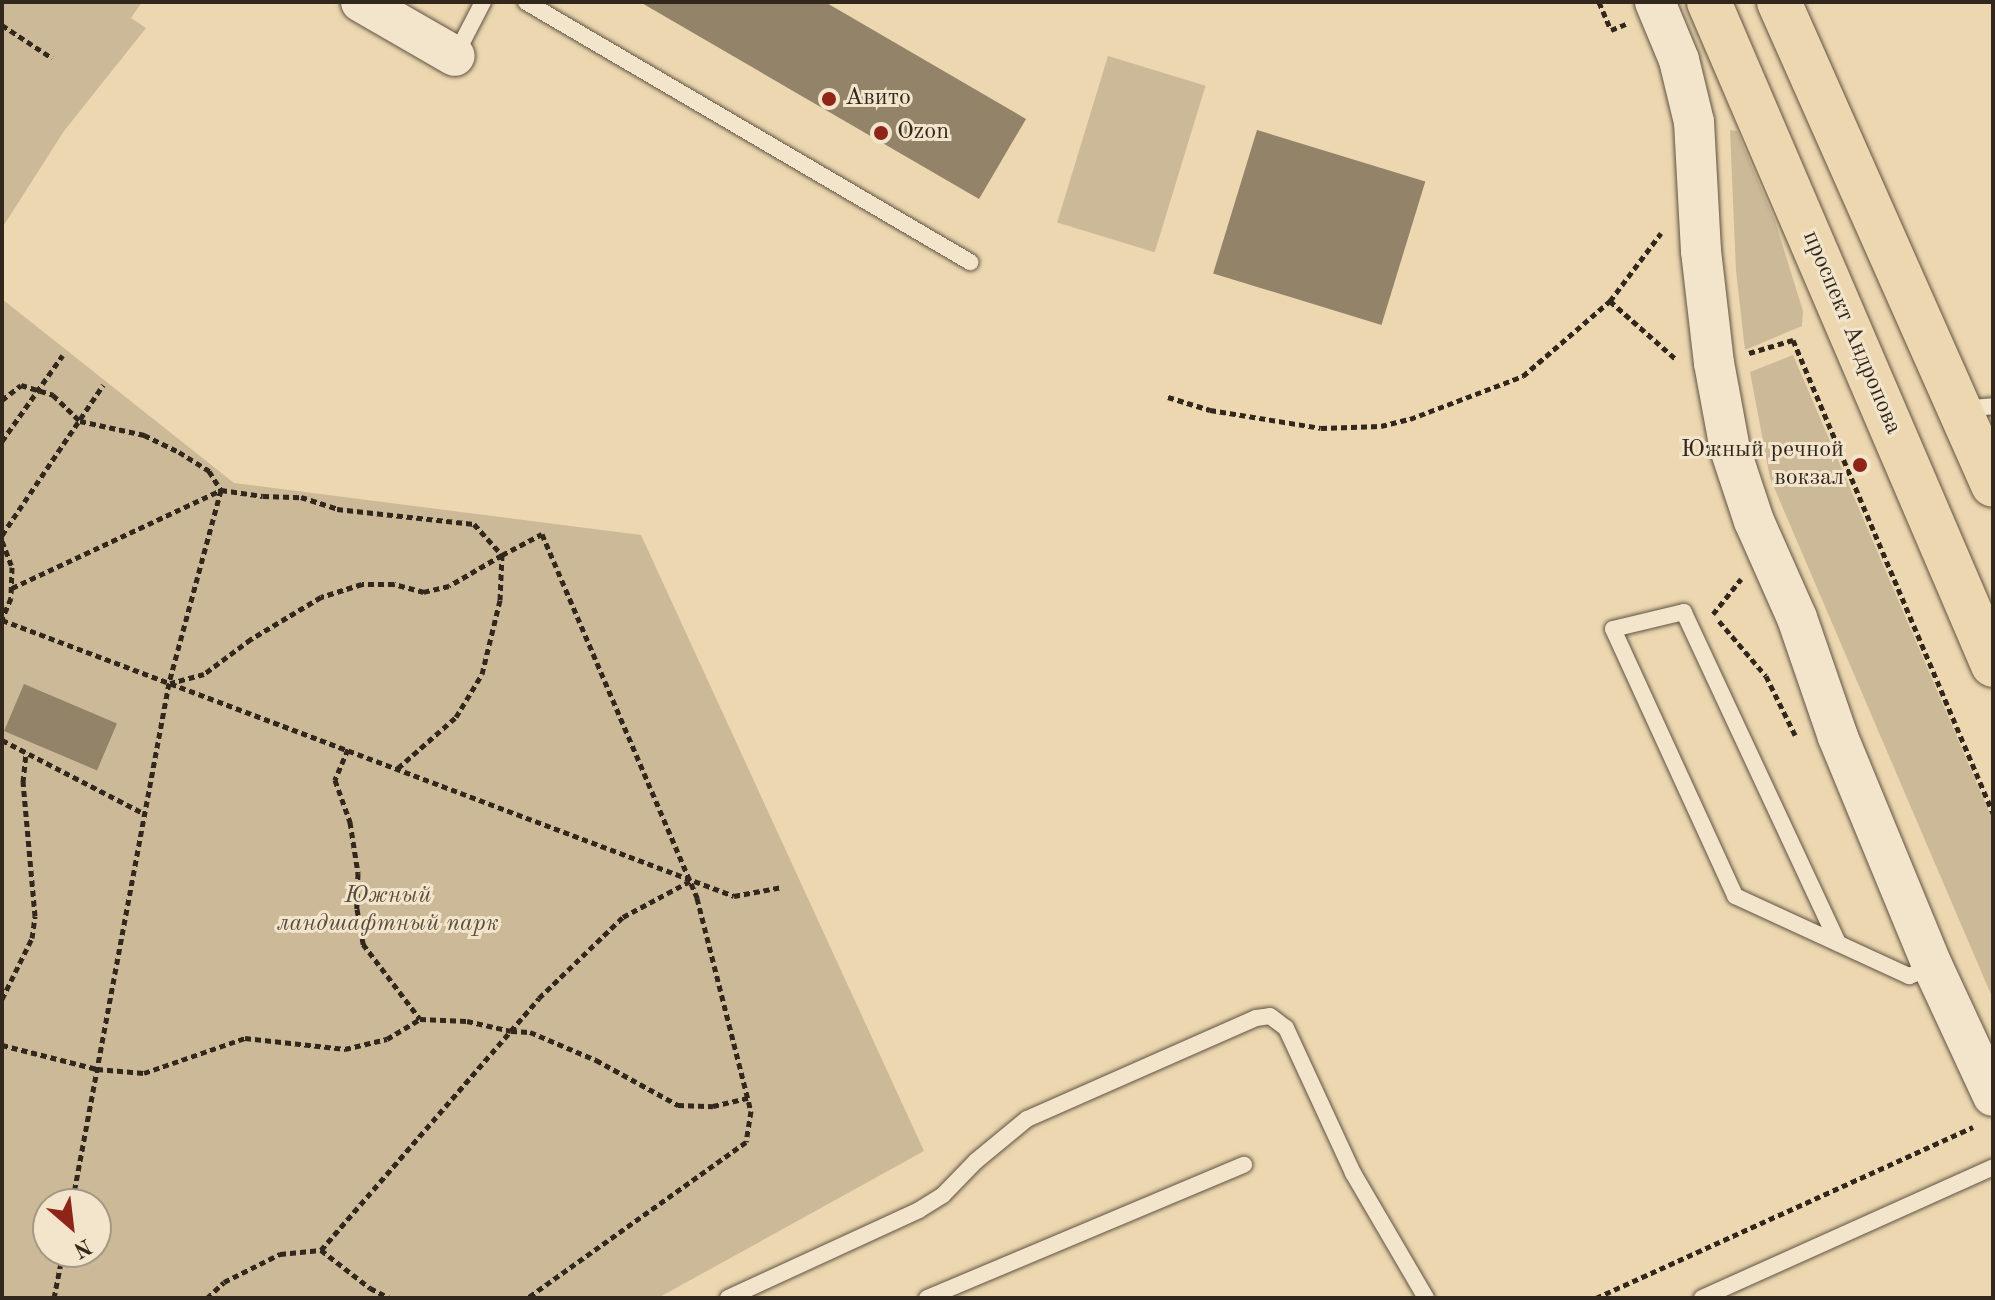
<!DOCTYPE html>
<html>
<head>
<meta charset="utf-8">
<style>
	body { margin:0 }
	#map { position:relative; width:1995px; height:1300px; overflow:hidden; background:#ecd7b0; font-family:"Old Standard TT",serif }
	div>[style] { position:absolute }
	.green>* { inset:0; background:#ccb997; transform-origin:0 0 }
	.building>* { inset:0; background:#928369; transform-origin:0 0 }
	.path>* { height:5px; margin-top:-2.5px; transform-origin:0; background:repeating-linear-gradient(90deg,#31271d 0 6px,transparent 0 10px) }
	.roads { filter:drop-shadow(0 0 2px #605342) drop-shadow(0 0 2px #605342) }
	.service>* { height:16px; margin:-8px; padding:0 8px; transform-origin:8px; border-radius:8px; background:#f3e5cc }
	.tertiary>* { height:40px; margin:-20px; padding:0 20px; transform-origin:20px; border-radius:20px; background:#f3e5cc }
	.primary>* { height:44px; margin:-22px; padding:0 22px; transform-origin:22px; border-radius:22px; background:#ecd7b0 }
	.dots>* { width:22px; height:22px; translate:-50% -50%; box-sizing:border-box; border:4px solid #f3e5cc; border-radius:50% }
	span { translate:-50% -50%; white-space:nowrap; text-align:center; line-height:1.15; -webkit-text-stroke:6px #f3e5cc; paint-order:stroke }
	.poi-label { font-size:24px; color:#31271d }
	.left { translate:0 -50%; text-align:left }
	.right { translate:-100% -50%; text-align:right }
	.street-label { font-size:24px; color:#31271d }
	.park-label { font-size:24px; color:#584c3c; font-style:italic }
	.frame { position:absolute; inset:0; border:4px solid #31271d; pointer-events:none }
	.north { position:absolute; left:32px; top:1188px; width:80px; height:80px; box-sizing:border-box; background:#f3e5cc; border:2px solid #a59986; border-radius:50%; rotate:152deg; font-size:22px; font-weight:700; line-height:32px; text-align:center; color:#31271d }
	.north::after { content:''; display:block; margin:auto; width:28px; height:36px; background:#8f2418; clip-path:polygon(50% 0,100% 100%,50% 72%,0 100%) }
</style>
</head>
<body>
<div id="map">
	<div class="green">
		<i style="clip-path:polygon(2px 2px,142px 2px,131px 18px,146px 28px,64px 131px,2px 228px)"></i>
		<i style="left:1108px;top:56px;width:102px;height:174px;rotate:17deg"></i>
		<i style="clip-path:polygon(1730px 130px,1737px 131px,1775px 221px,1803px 311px,1802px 326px,1745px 350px,1736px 271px)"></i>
		<i style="clip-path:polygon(evenodd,2px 299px,234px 483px,641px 535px,924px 1151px,658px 1298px,2px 1298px,2px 299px,48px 1204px,96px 1204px,96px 1252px,48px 1252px,48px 1204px)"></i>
		<i style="clip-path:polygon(1793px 355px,1993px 821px,1993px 999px,1770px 478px,1750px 372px)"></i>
	</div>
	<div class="building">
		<i style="clip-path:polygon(640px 2px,825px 2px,1026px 119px,979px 199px)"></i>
		<i style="left:1257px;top:130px;width:176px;height:150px;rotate:17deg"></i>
		<i style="left:24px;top:684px;width:101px;height:51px;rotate:23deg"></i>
	</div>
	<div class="path">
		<i style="left:1599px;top:2px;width:30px;rotate:67deg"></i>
		<i style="left:1611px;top:30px;width:16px;rotate:-22deg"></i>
		<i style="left:2px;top:25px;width:60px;rotate:33.4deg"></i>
		<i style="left:1610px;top:301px;width:89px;rotate:41.4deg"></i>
		<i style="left:1749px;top:353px;width:46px;rotate:-16.5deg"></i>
		<i style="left:1793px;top:340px;width:514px;rotate:67.08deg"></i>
		<i style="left:1168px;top:397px;width:44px;rotate:17.2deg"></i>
		<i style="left:1210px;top:410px;width:112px;rotate:9.2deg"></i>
		<i style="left:1321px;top:428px;width:60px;rotate:-1.9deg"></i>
		<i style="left:1381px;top:426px;width:30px;rotate:-14deg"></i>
		<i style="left:1410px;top:419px;width:121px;rotate:-20.8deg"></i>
		<i style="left:1523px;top:376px;width:115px;rotate:-40.8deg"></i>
		<i style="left:1610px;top:301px;width:85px;rotate:-53.1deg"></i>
		<i style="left:2px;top:400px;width:24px;rotate:-38deg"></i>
		<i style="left:21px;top:385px;width:34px;rotate:17deg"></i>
		<i style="left:53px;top:395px;width:37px;rotate:44deg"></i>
		<i style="left:80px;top:421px;width:66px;rotate:12.3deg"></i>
		<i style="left:144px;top:435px;width:39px;rotate:26deg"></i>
		<i style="left:179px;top:452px;width:36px;rotate:32deg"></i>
		<i style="left:209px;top:471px;width:22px;rotate:58deg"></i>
		<i style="left:221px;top:490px;width:200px;rotate:105.1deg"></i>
		<i style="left:169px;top:683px;width:530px;rotate:100.55deg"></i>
		<i style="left:2px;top:441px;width:105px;rotate:-54.7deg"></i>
		<i style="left:2px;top:535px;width:181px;rotate:-56deg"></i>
		<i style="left:2px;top:541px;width:28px;rotate:69deg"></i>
		<i style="left:12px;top:567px;width:31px;rotate:92deg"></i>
		<i style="left:11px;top:598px;width:23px;rotate:113deg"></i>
		<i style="left:12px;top:588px;width:231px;rotate:-25.1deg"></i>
		<i style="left:221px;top:490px;width:42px;rotate:8.1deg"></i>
		<i style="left:263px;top:496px;width:38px;rotate:2deg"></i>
		<i style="left:301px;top:497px;width:38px;rotate:18deg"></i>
		<i style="left:337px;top:509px;width:138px;rotate:6.2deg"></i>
		<i style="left:474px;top:524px;width:42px;rotate:47.9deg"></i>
		<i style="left:502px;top:555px;width:61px;rotate:149.7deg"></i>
		<i style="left:449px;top:586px;width:26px;rotate:167deg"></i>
		<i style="left:424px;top:592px;width:31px;rotate:-165deg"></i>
		<i style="left:394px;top:584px;width:32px;rotate:180deg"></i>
		<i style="left:362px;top:584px;width:43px;rotate:162.4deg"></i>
		<i style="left:321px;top:597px;width:82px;rotate:149deg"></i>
		<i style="left:251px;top:639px;width:59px;rotate:143.3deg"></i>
		<i style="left:204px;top:674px;width:35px;rotate:165deg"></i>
		<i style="left:1713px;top:614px;width:45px;rotate:-51.3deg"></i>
		<i style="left:2px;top:620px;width:782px;rotate:20.66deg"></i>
		<i style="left:734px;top:896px;width:49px;rotate:-10.6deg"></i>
		<i style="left:1719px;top:621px;width:72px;rotate:49.5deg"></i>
		<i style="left:1766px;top:676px;width:66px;rotate:63.8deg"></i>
		<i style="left:2px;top:740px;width:161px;rotate:27.4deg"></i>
		<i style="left:348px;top:749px;width:34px;rotate:113deg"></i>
		<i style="left:335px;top:780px;width:45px;rotate:70.3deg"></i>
		<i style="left:350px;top:822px;width:52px;rotate:81.1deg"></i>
		<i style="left:358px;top:873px;width:36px;rotate:92deg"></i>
		<i style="left:357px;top:909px;width:36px;rotate:80deg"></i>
		<i style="left:363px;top:944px;width:94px;rotate:52.8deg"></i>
		<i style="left:420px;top:1019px;width:47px;rotate:2.4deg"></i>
		<i style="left:467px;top:1021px;width:45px;rotate:12.8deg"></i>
		<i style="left:511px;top:1031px;width:19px;rotate:3deg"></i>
		<i style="left:530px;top:1032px;width:72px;rotate:23deg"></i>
		<i style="left:596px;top:1060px;width:94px;rotate:28.8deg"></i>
		<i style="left:678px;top:1105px;width:35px;rotate:2deg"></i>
		<i style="left:713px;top:1106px;width:36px;rotate:-13deg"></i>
		<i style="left:398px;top:768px;width:77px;rotate:-41.3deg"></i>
		<i style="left:456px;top:717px;width:50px;rotate:-58.8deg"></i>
		<i style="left:482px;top:674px;width:76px;rotate:-76.3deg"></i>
		<i style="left:500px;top:600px;width:45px;rotate:-87.5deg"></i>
		<i style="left:502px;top:555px;width:45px;rotate:-27.7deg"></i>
		<i style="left:542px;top:534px;width:396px;rotate:66.9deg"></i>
		<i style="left:697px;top:898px;width:220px;rotate:75.8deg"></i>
		<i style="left:751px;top:1111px;width:31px;rotate:99deg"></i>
		<i style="left:746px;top:1142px;width:269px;rotate:144.5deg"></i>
		<i style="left:2px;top:999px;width:68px;rotate:-63.8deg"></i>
		<i style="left:32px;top:938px;width:22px;rotate:-82deg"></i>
		<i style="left:35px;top:916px;width:135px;rotate:-95.1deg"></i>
		<i style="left:23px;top:782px;width:30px;rotate:-84deg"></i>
		<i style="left:2px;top:1045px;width:98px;rotate:14.2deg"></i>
		<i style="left:97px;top:1069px;width:47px;rotate:4.9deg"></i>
		<i style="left:144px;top:1073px;width:107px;rotate:-19.1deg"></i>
		<i style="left:245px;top:1038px;width:101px;rotate:6.3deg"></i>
		<i style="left:345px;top:1049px;width:43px;rotate:-13.4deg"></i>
		<i style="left:387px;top:1039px;width:39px;rotate:-31deg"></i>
		<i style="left:321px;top:1250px;width:62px;rotate:37.8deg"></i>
		<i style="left:370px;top:1288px;width:22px;rotate:27deg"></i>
		<i style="left:54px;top:1298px;width:47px;rotate:-78.9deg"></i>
		<i style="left:207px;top:1298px;width:23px;rotate:-43deg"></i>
		<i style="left:224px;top:1282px;width:63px;rotate:-26.6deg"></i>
		<i style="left:280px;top:1254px;width:41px;rotate:-5.6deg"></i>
		<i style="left:321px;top:1250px;width:333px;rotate:-49.1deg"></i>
		<i style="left:539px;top:998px;width:117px;rotate:-44deg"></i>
		<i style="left:623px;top:917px;width:76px;rotate:-28.2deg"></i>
		<i style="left:1596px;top:1298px;width:414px;rotate:-24.4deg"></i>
	</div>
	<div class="roads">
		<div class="service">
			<i style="left:526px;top:2px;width:515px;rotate:30.35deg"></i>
			<i style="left:455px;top:56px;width:61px;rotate:-62.6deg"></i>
			<i style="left:1961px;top:409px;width:32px;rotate:-5deg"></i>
			<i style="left:1838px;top:943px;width:365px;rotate:-115deg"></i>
			<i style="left:1684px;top:612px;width:73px;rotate:166.5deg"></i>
			<i style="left:1613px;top:629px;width:294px;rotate:65.4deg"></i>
			<i style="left:1735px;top:896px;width:192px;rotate:24.7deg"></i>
			<i style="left:1909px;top:976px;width:26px;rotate:-21deg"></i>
			<i style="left:728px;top:1298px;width:210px;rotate:-24.7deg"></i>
			<i style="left:919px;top:1210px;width:28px;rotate:-32deg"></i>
			<i style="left:943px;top:1195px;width:47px;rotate:-45.9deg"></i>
			<i style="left:976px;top:1161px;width:66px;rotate:-39.5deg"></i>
			<i style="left:1027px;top:1119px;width:250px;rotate:-23.8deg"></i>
			<i style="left:1256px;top:1018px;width:14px;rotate:-8deg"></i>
			<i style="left:1270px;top:1016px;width:20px;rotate:37deg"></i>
			<i style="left:1286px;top:1028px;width:160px;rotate:65.2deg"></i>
			<i style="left:1353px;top:1173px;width:145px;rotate:59.7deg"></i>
			<i style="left:927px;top:1298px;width:344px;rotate:-22.8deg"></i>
			<i style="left:1702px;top:1298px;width:319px;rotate:-24.2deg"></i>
		</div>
		<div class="tertiary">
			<i style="left:361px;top:2px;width:108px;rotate:29.9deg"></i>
			<i style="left:1655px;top:2px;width:63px;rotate:67.5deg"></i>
			<i style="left:1679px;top:60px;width:64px;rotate:76.4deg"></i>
			<i style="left:1694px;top:122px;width:129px;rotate:86.9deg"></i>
			<i style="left:1701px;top:251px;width:113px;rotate:83.4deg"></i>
			<i style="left:1714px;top:363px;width:87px;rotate:79.5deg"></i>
			<i style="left:1730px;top:449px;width:76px;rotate:71.6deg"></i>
			<i style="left:1754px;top:521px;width:106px;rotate:66.1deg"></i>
			<i style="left:1797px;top:618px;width:126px;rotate:71deg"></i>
			<i style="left:1838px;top:737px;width:249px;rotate:67.6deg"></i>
			<i style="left:1933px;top:967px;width:142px;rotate:65.1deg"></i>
		</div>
		<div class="primary">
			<i style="left:1709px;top:2px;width:721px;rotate:66.81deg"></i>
			<i style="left:1779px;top:2px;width:528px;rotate:66.1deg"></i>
		</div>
	</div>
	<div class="dots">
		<i style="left:829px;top:99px;background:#8f2418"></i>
		<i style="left:881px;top:133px;background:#8f2418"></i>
		<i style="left:1860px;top:465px;background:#8f2418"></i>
	</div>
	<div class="poi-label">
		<span class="left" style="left:845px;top:99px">Авито</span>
		<span class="left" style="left:897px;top:133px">Ozon</span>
		<span class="right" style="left:1844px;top:465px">Южный речной<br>вокзал</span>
	</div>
	<div class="street-label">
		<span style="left:1851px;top:333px;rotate:67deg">проспект Андропова</span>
	</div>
	<div class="park-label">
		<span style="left:388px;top:911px">Южный<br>ландшафтный парк</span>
	</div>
	<div class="frame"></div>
	<div class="north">N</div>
</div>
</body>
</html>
